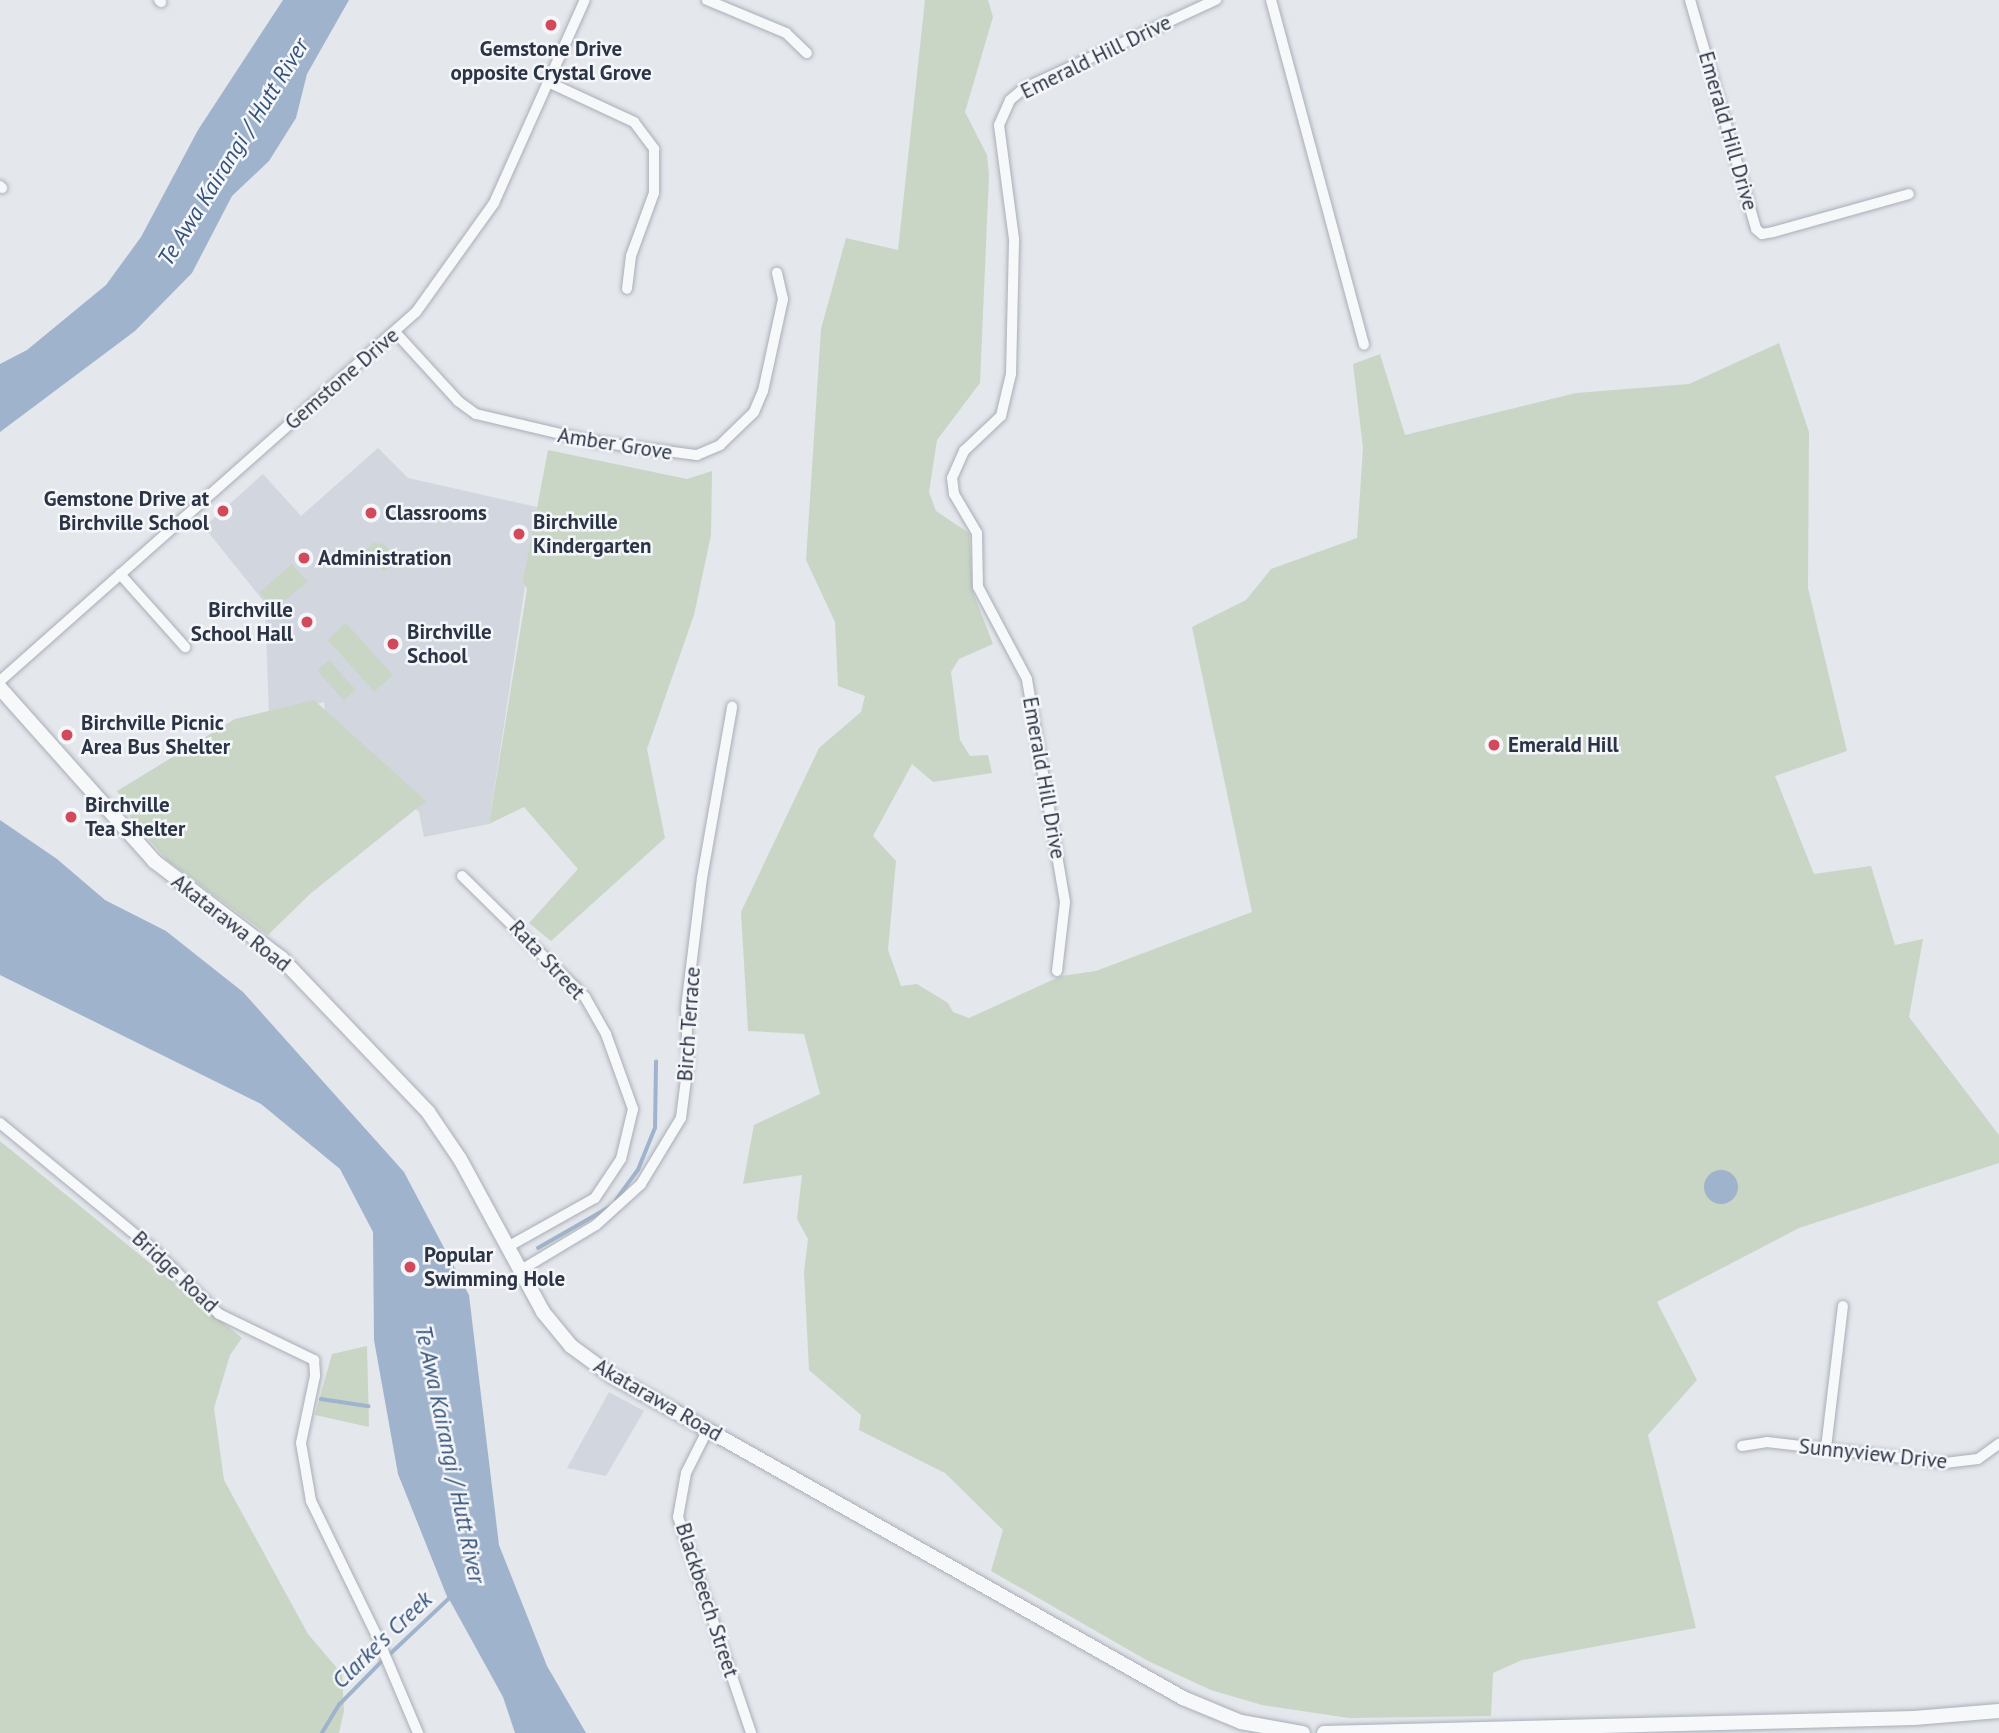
<!DOCTYPE html>
<html>
<head>
<meta charset="utf-8">
<style>
	body { margin:0 }
	#map { position:relative; width:1999px; height:1733px; overflow:hidden; background:#e4e7ec; font-family:"PT Sans",sans-serif }
	div>[style] { position:absolute }
	.built>* { inset:0; background:#d2d6de }
	.green>* { inset:0; background:#c9d6c5; transform-origin:0 0 }
	.water>* { inset:0; background:#9fb4cc }
	.round { border-radius:50% }
	.stream>* { height:3.5px; margin:-1.75px; padding:0 1.75px; transform-origin:1.75px; border-radius:1.75px; background:#9fb4cc }
	.roads { filter:drop-shadow(0 0 2px #a9aeb7) drop-shadow(0 0 2px #a9aeb7) }
	.minor>* { height:10px; margin:-5px; padding:0 5px; transform-origin:5px; border-radius:5px; background:#f7f8fa }
	.tertiary>* { height:14px; margin:-7px; padding:0 7px; transform-origin:7px; border-radius:7px; background:#f7f8fa }
	.dots>* { width:19px; height:19px; translate:-50% -50%; box-sizing:border-box; border:4px solid #f4f6f9; border-radius:50% }
	span { translate:-50% -50%; white-space:nowrap; text-align:center; line-height:1.15; -webkit-text-stroke:5px #f4f6f9; paint-order:stroke }
	.poi-label { font-size:21px; color:#2b3445; font-weight:700 }
	.right { translate:-100% -50%; text-align:right }
	.left { translate:0 -50%; text-align:left }
	.street-label { font-size:21px; color:#2b3445 }
	.water-label { font-size:23px; color:#34527a; font-style:italic }
</style>
</head>
<body>
<div id="map">
	<div class="built">
		<i style="clip-path:polygon(378px 448px,408px 478px,537px 507px,489px 824px,424px 837px,419px 812px,328px 736px,324px 702px,269px 716px,265px 603px,204px 527px,263px 474px,301px 516px)"></i>
		<i style="clip-path:polygon(609px 1392px,644px 1411px,606px 1476px,567px 1468px)"></i>
	</div>
	<div class="green">
		<i style="clip-path:polygon(925px 0,988px 0,993px 17px,965px 112px,987px 155px,989px 175px,980px 383px,937px 440px,929px 492px,936px 511px,969px 533px,973px 592px,993px 644px,959px 659px,951px 672px,960px 740px,970px 756px,988px 755px,992px 773px,933px 782px,912px 764px,873px 836px,896px 861px,888px 950px,901px 986px,917px 984px,948px 1003px,953px 1012px,969px 1018px,1061px 976px,1096px 971px,1252px 912px,1192px 627px,1246px 600px,1271px 569px,1357px 538px,1363px 448px,1353px 364px,1380px 354px,1405px 435px,1576px 393px,1689px 384px,1779px 343px,1809px 432px,1808px 588px,1847px 751px,1775px 776px,1814px 874px,1871px 866px,1895px 945px,1923px 939px,1909px 1017px,1999px 1135px,1999px 1163px,1799px 1228px,1657px 1302px,1697px 1380px,1648px 1435px,1696px 1628px,1522px 1660px,1493px 1673px,1491px 1716px,1349px 1718px,1262px 1705px,1211px 1690px,1148px 1661px,991px 1571px,1003px 1530px,945px 1473px,859px 1430px,861px 1415px,809px 1370px,804px 1272px,808px 1239px,797px 1219px,802px 1175px,743px 1184px,754px 1125px,820px 1094px,804px 1034px,748px 1031px,741px 912px,819px 748px,861px 712px,865px 696px,838px 686px,835px 622px,806px 560px,821px 329px,846px 238px,898px 250px)"></i>
		<i style="clip-path:polygon(548px 450px,687px 479px,712px 471px,711px 535px,694px 615px,647px 749px,665px 838px,551px 941px,529px 923px,578px 869px,524px 807px,489px 824px,527px 589px,523px 581px)"></i>
		<i style="clip-path:polygon(373px 543px,384px 544px,398px 560px,384px 572px,364px 552px)"></i>
		<i style="left:292px;top:564px;width:23px;height:43px;rotate:49deg"></i>
		<i style="left:346px;top:623px;width:70px;height:25px;rotate:48deg"></i>
		<i style="left:329px;top:660px;width:40px;height:16px;rotate:48deg"></i>
		<i style="clip-path:polygon(314px 700px,426px 801px,310px 894px,268px 935px,168px 861px,132px 820px,117px 791px,235px 719px)"></i>
		<i style="clip-path:polygon(0 1141px,242px 1338px,230px 1355px,214px 1408px,224px 1480px,308px 1634px,342px 1674px,344px 1711px,339px 1733px,0 1733px)"></i>
		<i style="clip-path:polygon(367px 1346px,369px 1427px,315px 1415px,332px 1354px)"></i>
	</div>
	<div class="water">
		<i style="clip-path:polygon(283px 0,349px 0,307px 74px,296px 118px,269px 161px,232px 196px,192px 273px,135px 331px,0 432px,0 364px,27px 350px,106px 285px,141px 237px,198px 130px)"></i>
		<i style="clip-path:polygon(0 820px,57px 859px,105px 900px,166px 931px,243px 992px,404px 1172px,469px 1295px,499px 1545px,547px 1666px,586px 1733px,515px 1733px,503px 1697px,449px 1599px,456px 1592px,448px 1599px,398px 1474px,374px 1340px,373px 1232px,340px 1169px,261px 1104px,0 975px)"></i>
		<i class="round" style="left:1704px;top:1170px;width:34px;height:34px"></i>
	</div>
	<div class="stream">
		<i style="left:616px;top:1200px;width:37px;rotate:-54deg"></i>
		<i style="left:638px;top:1170px;width:45px;rotate:-68deg"></i>
		<i style="left:655px;top:1128px;width:66px;rotate:-89.1deg"></i>
		<i style="left:538px;top:1248px;width:81px;rotate:-29.7deg"></i>
		<i style="left:321px;top:1399px;width:48px;rotate:8.5deg"></i>
		<i style="left:389px;top:1655px;width:98px;rotate:-43.3deg"></i>
		<i style="left:322px;top:1733px;width:33px;rotate:-59deg"></i>
		<i style="left:339px;top:1705px;width:63px;rotate:-45.6deg"></i>
	</div>
	<div class="roads">
		<div class="minor">
			<i style="left:159px;top:0;width:3px;rotate:45deg"></i>
			<i style="left:707px;top:0;width:86px;rotate:22.7deg"></i>
			<i style="left:786px;top:33px;width:29px;rotate:44deg"></i>
			<i style="left:1271px;top:0;width:357px;rotate:74.9deg"></i>
			<i style="left:1690px;top:0;width:238px;rotate:73.9deg"></i>
			<i style="left:1756px;top:229px;width:8px;rotate:40deg"></i>
			<i style="left:1762px;top:234px;width:11px;rotate:-10deg"></i>
			<i style="left:1773px;top:232px;width:141px;rotate:-15.6deg"></i>
			<i style="left:550px;top:83px;width:93px;rotate:24.9deg"></i>
			<i style="left:634px;top:122px;width:34px;rotate:53deg"></i>
			<i style="left:654px;top:149px;width:44px;rotate:90deg"></i>
			<i style="left:654px;top:193px;width:67px;rotate:110.1deg"></i>
			<i style="left:631px;top:256px;width:33px;rotate:97deg"></i>
			<i style="left:0;top:186px;width:3px;rotate:45deg"></i>
			<i style="left:396px;top:333px;width:92px;rotate:47.6deg"></i>
			<i style="left:458px;top:401px;width:22px;rotate:36deg"></i>
			<i style="left:476px;top:414px;width:117px;rotate:13.3deg"></i>
			<i style="left:590px;top:441px;width:108px;rotate:7.5deg"></i>
			<i style="left:697px;top:455px;width:25px;rotate:-23deg"></i>
			<i style="left:720px;top:445px;width:47px;rotate:-44.1deg"></i>
			<i style="left:754px;top:412px;width:23px;rotate:-67deg"></i>
			<i style="left:763px;top:391px;width:94px;rotate:-77.7deg"></i>
			<i style="left:783px;top:299px;width:27px;rotate:-103deg"></i>
			<i style="left:120px;top:574px;width:98px;rotate:48.3deg"></i>
			<i style="left:0;top:681px;width:556px;rotate:-41.57deg"></i>
			<i style="left:416px;top:312px;width:134px;rotate:-54.4deg"></i>
			<i style="left:494px;top:203px;width:222px;rotate:-65.9deg"></i>
			<i style="left:462px;top:876px;width:173px;rotate:44.5deg"></i>
			<i style="left:585px;top:997px;width:43px;rotate:60.4deg"></i>
			<i style="left:606px;top:1034px;width:80px;rotate:70.2deg"></i>
			<i style="left:633px;top:1109px;width:51px;rotate:103.5deg"></i>
			<i style="left:621px;top:1159px;width:47px;rotate:123.7deg"></i>
			<i style="left:595px;top:1198px;width:98px;rotate:150.8deg"></i>
			<i style="left:1057px;top:971px;width:69px;rotate:-83.4deg"></i>
			<i style="left:1065px;top:902px;width:226px;rotate:-99.7deg"></i>
			<i style="left:1027px;top:679px;width:104px;rotate:-118deg"></i>
			<i style="left:978px;top:587px;width:54px;rotate:-91.1deg"></i>
			<i style="left:977px;top:533px;width:45px;rotate:-120.5deg"></i>
			<i style="left:954px;top:494px;width:16px;rotate:-97deg"></i>
			<i style="left:952px;top:478px;width:30px;rotate:-66deg"></i>
			<i style="left:964px;top:451px;width:51px;rotate:-43.4deg"></i>
			<i style="left:1001px;top:416px;width:43px;rotate:-76.6deg"></i>
			<i style="left:1011px;top:374px;width:135px;rotate:-88.7deg"></i>
			<i style="left:1014px;top:239px;width:115px;rotate:-97.5deg"></i>
			<i style="left:999px;top:125px;width:27px;rotate:-66deg"></i>
			<i style="left:1010px;top:100px;width:17px;rotate:-40deg"></i>
			<i style="left:1023px;top:89px;width:213px;rotate:-24.8deg"></i>
			<i style="left:0;top:1123px;width:198px;rotate:39.5deg"></i>
			<i style="left:153px;top:1249px;width:93px;rotate:44.6deg"></i>
			<i style="left:219px;top:1314px;width:106px;rotate:25.8deg"></i>
			<i style="left:314px;top:1360px;width:16px;rotate:86deg"></i>
			<i style="left:315px;top:1376px;width:68px;rotate:101.8deg"></i>
			<i style="left:301px;top:1443px;width:59px;rotate:80.2deg"></i>
			<i style="left:311px;top:1501px;width:148px;rotate:64deg"></i>
			<i style="left:376px;top:1634px;width:108px;rotate:67deg"></i>
			<i style="left:521px;top:1270px;width:87px;rotate:-31deg"></i>
			<i style="left:596px;top:1225px;width:61px;rotate:-42.3deg"></i>
			<i style="left:641px;top:1184px;width:77px;rotate:-58.8deg"></i>
			<i style="left:681px;top:1118px;width:54px;rotate:-82.6deg"></i>
			<i style="left:688px;top:1064px;width:56px;rotate:-92deg"></i>
			<i style="left:686px;top:1008px;width:131px;rotate:-83deg"></i>
			<i style="left:702px;top:878px;width:174px;rotate:-80deg"></i>
			<i style="left:708px;top:1429px;width:49px;rotate:116.6deg"></i>
			<i style="left:686px;top:1473px;width:45px;rotate:100.3deg"></i>
			<i style="left:678px;top:1517px;width:228px;rotate:71.3deg"></i>
			<i style="left:1742px;top:1446px;width:25px;rotate:-9deg"></i>
			<i style="left:1767px;top:1442px;width:179px;rotate:6.7deg"></i>
			<i style="left:1945px;top:1463px;width:33px;rotate:-7deg"></i>
			<i style="left:1978px;top:1459px;width:26px;rotate:-36deg"></i>
			<i style="left:1826px;top:1448px;width:143px;rotate:-83.2deg"></i>
		</div>
		<div class="tertiary">
			<i style="left:0;top:688px;width:232px;rotate:48.3deg"></i>
			<i style="left:154px;top:861px;width:160px;rotate:37.4deg"></i>
			<i style="left:281px;top:958px;width:213px;rotate:46.3deg"></i>
			<i style="left:428px;top:1112px;width:57px;rotate:55.8deg"></i>
			<i style="left:460px;top:1159px;width:174px;rotate:61.5deg"></i>
			<i style="left:543px;top:1312px;width:44px;rotate:50.5deg"></i>
			<i style="left:571px;top:1346px;width:51px;rotate:36.2deg"></i>
			<i style="left:612px;top:1376px;width:656px;rotate:29.42deg"></i>
			<i style="left:1183px;top:1698px;width:63px;rotate:22.5deg"></i>
			<i style="left:1241px;top:1722px;width:63px;rotate:10.1deg"></i>
			<i style="left:1324px;top:1733px;width:590px;rotate:-1.46deg"></i>
			<i style="left:1914px;top:1718px;width:85px;rotate:-4.7deg"></i>
		</div>
	</div>
	<div class="dots">
		<i style="left:551px;top:25px;background:#d1495b"></i>
		<i style="left:223px;top:511px;background:#d1495b"></i>
		<i style="left:371px;top:513px;background:#d1495b"></i>
		<i style="left:519px;top:534px;background:#d1495b"></i>
		<i style="left:304px;top:558px;background:#d1495b"></i>
		<i style="left:307px;top:622px;background:#d1495b"></i>
		<i style="left:393px;top:644px;background:#d1495b"></i>
		<i style="left:67px;top:735px;background:#d1495b"></i>
		<i style="left:1494px;top:745px;background:#d1495b"></i>
		<i style="left:71px;top:817px;background:#d1495b"></i>
		<i style="left:410px;top:1267px;background:#d1495b"></i>
	</div>
	<div class="poi-label">
		<span style="left:551px;top:61px">Gemstone Drive<br>opposite Crystal Grove</span>
		<span class="right" style="left:209px;top:511px">Gemstone Drive at<br>Birchville School</span>
		<span class="left" style="left:385px;top:513px">Classrooms</span>
		<span class="left" style="left:533px;top:534px">Birchville<br>Kindergarten</span>
		<span class="left" style="left:318px;top:558px">Administration</span>
		<span class="right" style="left:293px;top:622px">Birchville<br>School Hall</span>
		<span class="left" style="left:407px;top:644px">Birchville<br>School</span>
		<span class="left" style="left:81px;top:735px">Birchville Picnic<br>Area Bus Shelter</span>
		<span class="left" style="left:1508px;top:745px">Emerald Hill</span>
		<span class="left" style="left:85px;top:817px">Birchville<br>Tea Shelter</span>
		<span class="left" style="left:424px;top:1267px">Popular<br>Swimming Hole</span>
	</div>
	<div class="street-label">
		<span style="left:1096px;top:57px;rotate:-26deg">Emerald Hill Drive</span>
		<span style="left:1728px;top:131px;rotate:74deg">Emerald Hill Drive</span>
		<span style="left:342px;top:379px;rotate:-41deg">Gemstone Drive</span>
		<span style="left:615px;top:444px;rotate:9deg">Amber Grove</span>
		<span style="left:1044px;top:778px;rotate:80deg">Emerald Hill Drive</span>
		<span style="left:231px;top:923px;rotate:38deg">Akatarawa Road</span>
		<span style="left:547px;top:960px;rotate:47deg">Rata Street</span>
		<span style="left:689px;top:1024px;rotate:-86deg">Birch Terrace</span>
		<span style="left:175px;top:1272px;rotate:43deg">Bridge Road</span>
		<span style="left:658px;top:1400px;rotate:30deg">Akatarawa Road</span>
		<span style="left:1873px;top:1454px;rotate:6deg">Sunnyview Drive</span>
		<span style="left:707px;top:1600px;rotate:72deg">Blackbeech Street</span>
	</div>
	<div class="water-label">
		<span style="left:233px;top:152px;rotate:-58deg">Te Awa Kairangi / Hutt River</span>
		<span style="left:450px;top:1454px;rotate:78deg">Te Awa Kairangi / Hutt River</span>
		<span style="left:382px;top:1640px;rotate:-44deg">Clarke's Creek</span>
	</div>
</div>
</body>
</html>
